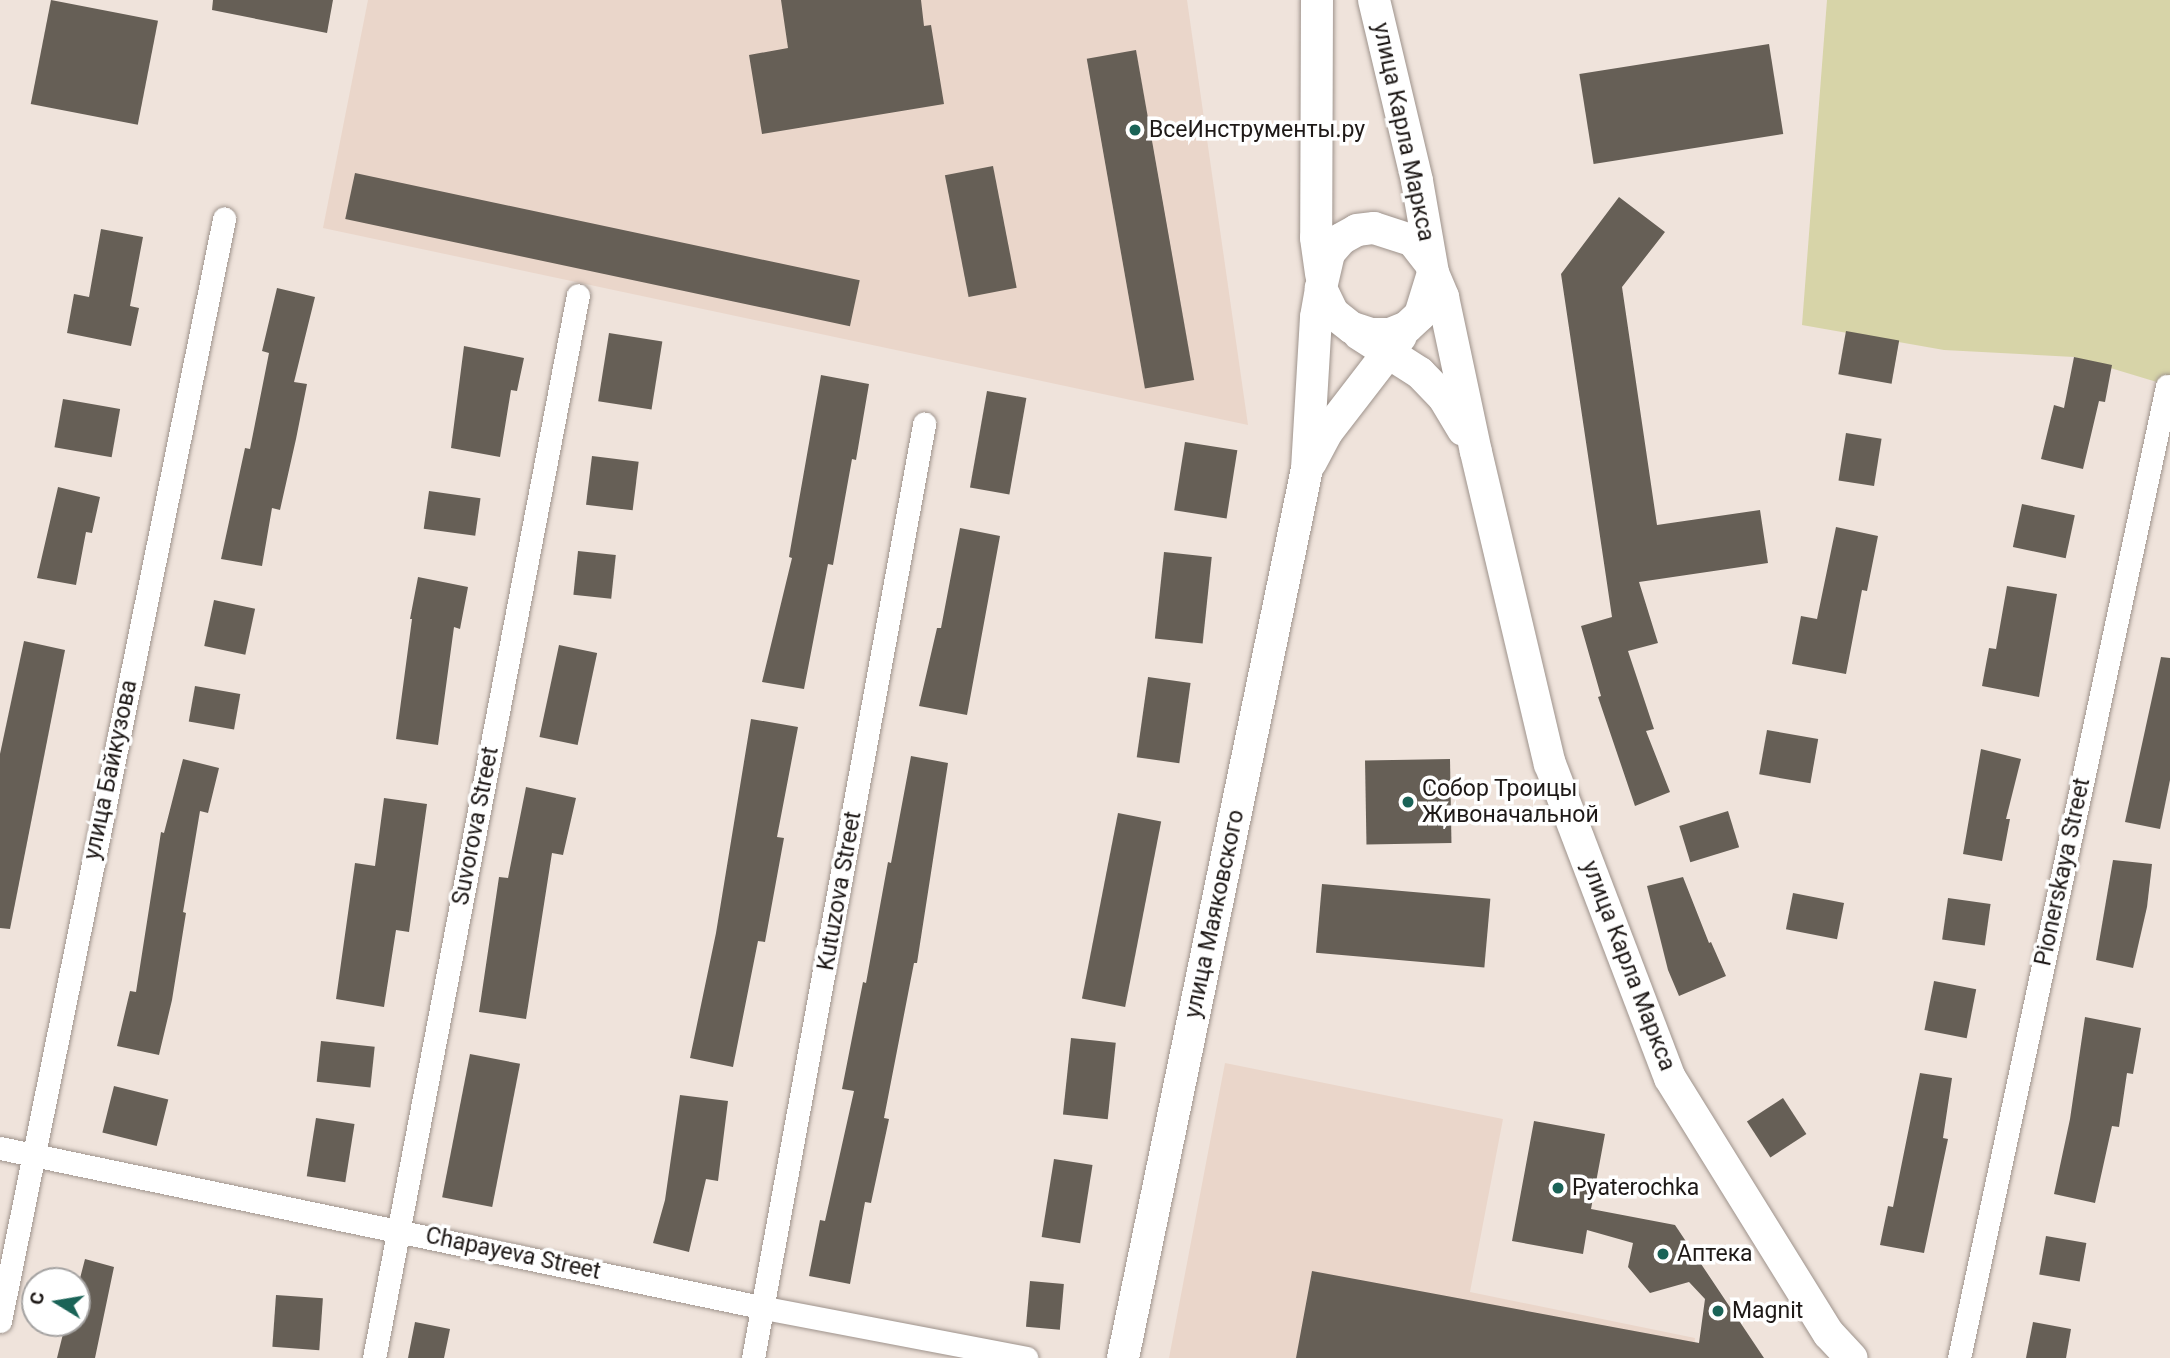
<!DOCTYPE html>
<html>
<head>
<meta charset="utf-8">
<style>
	body { margin:0 }
	#map { position:relative; width:2170px; height:1358px; overflow:hidden; background:#efe3db; font-family:Roboto,sans-serif }
	div>[style] { position:absolute }
	.built>* { inset:0; background:#ead6ca }
	.green>* { inset:0; background:#d7d4a8 }
	.building>* { inset:0; background:#665f56; transform-origin:0 0 }
	.roads { filter:drop-shadow(0 0 2px #9e938c) drop-shadow(0 0 2px #9e938c) }
	.street>* { height:23px; margin:-11.5px; padding:0 11.5px; transform-origin:11.5px; border-radius:11.5px; background:#fff }
	.secondary>* { height:32px; margin:-16px; padding:0 16px; transform-origin:16px; border-radius:16px; background:#fff }
	.dots>* { width:19px; height:19px; translate:-50% -50%; box-sizing:border-box; border:4px solid #fff; border-radius:50% }
	span { translate:-50% -50%; white-space:nowrap; text-align:center; line-height:1.15; -webkit-text-stroke:7px #fff; paint-order:stroke }
	.poi-label { font-size:23px; color:#1e1917 }
	.left { translate:0 -50%; text-align:left }
	.street-label { font-size:23px; color:#1e1917 }
	.north { position:absolute; left:21px; top:1267px; width:70px; height:70px; box-sizing:border-box; background:#fff; border:2px solid #a5a3a2; border-radius:50%; rotate:281deg; font-size:19px; font-weight:700; line-height:28px; text-align:center; color:#1e1917 }
	.north::after { content:''; display:block; margin:auto; width:24px; height:32px; background:#1a6357; clip-path:polygon(50% 0,100% 100%,50% 72%,0 100%) }
</style>
</head>
<body>
<div id="map">
	<div class="built">
		<i style="clip-path:polygon(368px 0,1187px 0,1248px 425px,323px 228px)"></i>
		<i style="clip-path:polygon(1225px 1063px,1503px 1119px,1470px 1292px,1695px 1338px,1693px 1358px,1169px 1358px)"></i>
	</div>
	<div class="green">
		<i style="clip-path:polygon(1827px 0,2170px 0,2170px 386px,2074px 357px,1944px 350px,1802px 325px)"></i>
	</div>
	<div class="building">
		<i style="left:51px;top:0;width:109px;height:106px;rotate:11deg"></i>
		<i style="clip-path:polygon(213px 0,333px 0,327px 33px,212px 10px)"></i>
		<i style="clip-path:polygon(781px 0,921px 0,924px 26px,931px 25px,944px 104px,762px 134px,749px 55px,788px 48px)"></i>
		<i style="left:1769px;top:44px;width:91px;height:192px;rotate:81deg"></i>
		<i style="left:1136px;top:50px;width:335px;height:50px;rotate:80deg"></i>
		<i style="left:993px;top:166px;width:124px;height:49px;rotate:79deg"></i>
		<i style="left:355px;top:173px;width:516px;height:47px;rotate:12deg"></i>
		<i style="clip-path:polygon(1619px 197px,1665px 232px,1622px 287px,1657px 525px,1760px 510px,1768px 563px,1639px 582px,1658px 643px,1628px 651px,1654px 729px,1646px 731px,1670px 792px,1635px 806px,1598px 697px,1601px 696px,1581px 626px,1612px 617px,1561px 274px)"></i>
		<i style="clip-path:polygon(101px 229px,143px 237px,130px 306px,139px 308px,131px 346px,67px 333px,74px 294px,89px 297px)"></i>
		<i style="clip-path:polygon(277px 288px,315px 297px,294px 382px,307px 384px,296px 439px,280px 510px,272px 508px,262px 566px,221px 559px,245px 448px,250px 449px,269px 353px,262px 351px)"></i>
		<i style="left:1846px;top:331px;width:54px;height:44px;rotate:10deg"></i>
		<i style="left:609px;top:333px;width:54px;height:69px;rotate:9deg"></i>
		<i style="clip-path:polygon(464px 346px,524px 358px,517px 391px,511px 390px,500px 457px,451px 448px)"></i>
		<i style="clip-path:polygon(2074px 357px,2112px 365px,2105px 402px,2099px 401px,2083px 469px,2041px 459px,2054px 405px,2064px 408px)"></i>
		<i style="clip-path:polygon(821px 375px,869px 384px,856px 460px,852px 459px,833px 565px,828px 564px,804px 689px,762px 682px,792px 558px,789px 557px)"></i>
		<i style="left:987px;top:391px;width:40px;height:98px;rotate:10deg"></i>
		<i style="left:63px;top:399px;width:58px;height:49px;rotate:10deg"></i>
		<i style="left:1846px;top:433px;width:36px;height:48px;rotate:9deg"></i>
		<i style="left:1185px;top:442px;width:53px;height:69px;rotate:9deg"></i>
		<i style="left:592px;top:456px;width:47px;height:49px;rotate:7deg"></i>
		<i style="clip-path:polygon(58px 487px,100px 497px,92px 533px,86px 532px,76px 585px,37px 578px)"></i>
		<i style="left:429px;top:491px;width:52px;height:38px;rotate:8deg"></i>
		<i style="left:2022px;top:504px;width:54px;height:44px;rotate:12deg"></i>
		<i style="clip-path:polygon(1836px 527px,1878px 536px,1867px 591px,1862px 590px,1846px 674px,1792px 664px,1801px 616px,1817px 619px)"></i>
		<i style="clip-path:polygon(960px 528px,1000px 536px,967px 715px,919px 706px,937px 628px,941px 628px)"></i>
		<i style="left:578px;top:551px;width:38px;height:44px;rotate:6deg"></i>
		<i style="left:1164px;top:552px;width:48px;height:87px;rotate:6deg"></i>
		<i style="clip-path:polygon(418px 577px,468px 587px,460px 629px,454px 627px,438px 745px,396px 739px,412px 619px,410px 619px)"></i>
		<i style="clip-path:polygon(2007px 586px,2057px 594px,2039px 697px,1982px 686px,1989px 648px,1996px 649px)"></i>
		<i style="left:214px;top:600px;width:42px;height:47px;rotate:12deg"></i>
		<i style="clip-path:polygon(24px 641px,65px 650px,10px 929px,0 928px,0 754px)"></i>
		<i style="left:559px;top:645px;width:39px;height:94px;rotate:12deg"></i>
		<i style="clip-path:polygon(2161px 657px,2170px 658px,2170px 780px,2160px 829px,2125px 822px)"></i>
		<i style="left:1148px;top:677px;width:43px;height:81px;rotate:8deg"></i>
		<i style="left:195px;top:686px;width:46px;height:36px;rotate:10deg"></i>
		<i style="clip-path:polygon(751px 719px,798px 727px,777px 837px,784px 838px,765px 942px,758px 941px,733px 1067px,690px 1058px,716px 933px)"></i>
		<i style="left:1767px;top:730px;width:52px;height:45px;rotate:10deg"></i>
		<i style="clip-path:polygon(1981px 749px,2021px 759px,2006px 819px,2010px 819px,2002px 861px,1963px 854px)"></i>
		<i style="clip-path:polygon(911px 756px,948px 763px,917px 963px,914px 963px,884px 1118px,889px 1119px,871px 1203px,865px 1202px,850px 1284px,809px 1276px,820px 1220px,825px 1221px,854px 1091px,842px 1089px,863px 982px,866px 983px,888px 862px,891px 863px)"></i>
		<i style="clip-path:polygon(183px 759px,219px 768px,208px 813px,200px 811px,183px 912px,186px 913px,172px 1000px,159px 1055px,117px 1046px,130px 991px,136px 992px,161px 832px,164px 833px)"></i>
		<i style="left:1450px;top:759px;width:84px;height:85px;rotate:89deg"></i>
		<i style="clip-path:polygon(526px 787px,576px 798px,563px 855px,552px 853px,526px 1019px,479px 1012px,499px 877px,508px 878px)"></i>
		<i style="clip-path:polygon(384px 798px,427px 804px,409px 932px,396px 930px,384px 1007px,336px 999px,355px 863px,375px 866px)"></i>
		<i style="left:1728px;top:811px;width:38px;height:51px;rotate:73deg"></i>
		<i style="left:1118px;top:813px;width:44px;height:189px;rotate:11deg"></i>
		<i style="clip-path:polygon(2113px 860px,2152px 864px,2147px 907px,2133px 968px,2096px 960px)"></i>
		<i style="clip-path:polygon(1683px 877px,1709px 943px,1711px 942px,1726px 976px,1679px 996px,1668px 970px,1647px 886px)"></i>
		<i style="left:1322px;top:884px;width:169px;height:69px;rotate:5deg"></i>
		<i style="left:1793px;top:893px;width:52px;height:37px;rotate:11deg"></i>
		<i style="left:1948px;top:898px;width:43px;height:42px;rotate:8deg"></i>
		<i style="left:1934px;top:981px;width:43px;height:50px;rotate:11deg"></i>
		<i style="clip-path:polygon(2085px 1017px,2141px 1028px,2133px 1074px,2127px 1073px,2119px 1127px,2112px 1126px,2095px 1203px,2054px 1194px,2070px 1119px)"></i>
		<i style="left:1071px;top:1038px;width:45px;height:77px;rotate:6deg"></i>
		<i style="left:321px;top:1041px;width:54px;height:41px;rotate:6deg"></i>
		<i style="left:470px;top:1054px;width:51px;height:146px;rotate:11deg"></i>
		<i style="clip-path:polygon(1920px 1073px,1952px 1078px,1943px 1138px,1948px 1139px,1924px 1253px,1880px 1245px,1888px 1206px,1893px 1207px)"></i>
		<i style="left:114px;top:1086px;width:56px;height:48px;rotate:14deg"></i>
		<i style="clip-path:polygon(680px 1095px,728px 1101px,718px 1181px,706px 1179px,689px 1252px,653px 1243px,665px 1200px)"></i>
		<i style="left:1783px;top:1098px;width:43px;height:43px;rotate:57deg"></i>
		<i style="left:316px;top:1118px;width:39px;height:59px;rotate:9deg"></i>
		<i style="clip-path:polygon(1534px 1121px,1605px 1134px,1591px 1209px,1675px 1225px,1764px 1358px,1296px 1358px,1312px 1271px,1699px 1343px,1705px 1299px,1689px 1282px,1650px 1293px,1628px 1267px,1633px 1243px,1587px 1230px,1583px 1254px,1512px 1241px)"></i>
		<i style="left:1054px;top:1159px;width:39px;height:79px;rotate:9deg"></i>
		<i style="left:2046px;top:1236px;width:41px;height:39px;rotate:10deg"></i>
		<i style="clip-path:polygon(85px 1259px,114px 1267px,95px 1358px,57px 1358px,65px 1326px,77px 1329px,77px 1290px)"></i>
		<i style="left:1030px;top:1281px;width:34px;height:46px;rotate:5deg"></i>
		<i style="left:276px;top:1295px;width:47px;height:52px;rotate:4deg"></i>
		<i style="clip-path:polygon(415px 1322px,450px 1329px,444px 1358px,408px 1358px)"></i>
		<i style="clip-path:polygon(2033px 1322px,2071px 1329px,2066px 1358px,2026px 1358px)"></i>
	</div>
	<div class="roads">
		<div class="street">
			<i style="left:0;top:1148px;width:782px;rotate:11.81deg"></i>
			<i style="left:765px;top:1308px;width:266px;rotate:10.8deg"></i>
			<i style="left:0;top:1321px;width:1125px;rotate:-78.51deg"></i>
			<i style="left:374px;top:1358px;width:1082px;rotate:-79.14deg"></i>
			<i style="left:753px;top:1358px;width:950px;rotate:-79.62deg"></i>
			<i style="left:1959px;top:1358px;width:994px;rotate:-77.92deg"></i>
		</div>
		<div class="secondary">
			<i style="left:1317px;top:0;width:238px;rotate:90.2deg"></i>
			<i style="left:1316px;top:238px;width:37px;rotate:82deg"></i>
			<i style="left:1374px;top:0;width:186px;rotate:76.6deg"></i>
			<i style="left:1417px;top:181px;width:93px;rotate:80.1deg"></i>
			<i style="left:1433px;top:273px;width:44px;rotate:107.2deg"></i>
			<i style="left:1420px;top:315px;width:18px;rotate:137deg"></i>
			<i style="left:1407px;top:327px;width:18px;rotate:158deg"></i>
			<i style="left:1390px;top:334px;width:19px;rotate:180deg"></i>
			<i style="left:1371px;top:334px;width:20px;rotate:-162deg"></i>
			<i style="left:1352px;top:328px;width:24px;rotate:-142deg"></i>
			<i style="left:1333px;top:313px;width:28px;rotate:-116deg"></i>
			<i style="left:1321px;top:288px;width:36px;rotate:-77deg"></i>
			<i style="left:1329px;top:253px;width:18px;rotate:-49deg"></i>
			<i style="left:1341px;top:239px;width:18px;rotate:-29deg"></i>
			<i style="left:1357px;top:230px;width:17px;rotate:-7deg"></i>
			<i style="left:1374px;top:228px;width:40px;rotate:18deg"></i>
			<i style="left:1412px;top:240px;width:31px;rotate:52deg"></i>
			<i style="left:1433px;top:273px;width:26px;rotate:67deg"></i>
			<i style="left:1443px;top:297px;width:158px;rotate:78deg"></i>
			<i style="left:1476px;top:452px;width:321px;rotate:76.7deg"></i>
			<i style="left:1550px;top:764px;width:336px;rotate:69.1deg"></i>
			<i style="left:1670px;top:1078px;width:301px;rotate:58.2deg"></i>
			<i style="left:1829px;top:1334px;width:33px;rotate:47deg"></i>
			<i style="left:1359px;top:334px;width:72px;rotate:32.6deg"></i>
			<i style="left:1420px;top:373px;width:35px;rotate:46deg"></i>
			<i style="left:1444px;top:398px;width:37px;rotate:59deg"></i>
			<i style="left:1311px;top:462px;width:34px;rotate:-62deg"></i>
			<i style="left:1327px;top:432px;width:121px;rotate:-52.4deg"></i>
			<i style="left:1123px;top:1358px;width:908px;rotate:-78.31deg"></i>
			<i style="left:1307px;top:469px;width:152px;rotate:-86.6deg"></i>
			<i style="left:1316px;top:317px;width:29px;rotate:-80deg"></i>
		</div>
	</div>
	<div class="dots">
		<i style="left:1135px;top:130px;background:#1a6357"></i>
		<i style="left:1408px;top:802px;background:#1a6357"></i>
		<i style="left:1558px;top:1188px;background:#1a6357"></i>
		<i style="left:1663px;top:1254px;background:#1a6357"></i>
		<i style="left:1718px;top:1311px;background:#1a6357"></i>
	</div>
	<div class="poi-label">
		<span class="left" style="left:1149px;top:130px">ВсеИнструменты.ру</span>
		<span class="left" style="left:1422px;top:802px">Собор Троицы<br>Живоначальной</span>
		<span class="left" style="left:1572px;top:1188px">Pyaterochka</span>
		<span class="left" style="left:1677px;top:1254px">Аптека</span>
		<span class="left" style="left:1732px;top:1311px">Magnit</span>
	</div>
	<div class="street-label">
		<span style="left:1403px;top:132px;rotate:78deg">улица Карла Маркса</span>
		<span style="left:111px;top:770px;rotate:-78deg">улица Байкузова</span>
		<span style="left:476px;top:826px;rotate:-79deg">Suvorova Street</span>
		<span style="left:2063px;top:872px;rotate:-78deg">Pionerskaya Street</span>
		<span style="left:840px;top:891px;rotate:-80deg">Kutuzova Street</span>
		<span style="left:1215px;top:914px;rotate:-78deg">улица Маяковского</span>
		<span style="left:1628px;top:966px;rotate:69deg">улица Карла Маркса</span>
		<span style="left:513px;top:1254px;rotate:12deg">Chapayeva Street</span>
	</div>
	<div class="north">С</div>
</div>
</body>
</html>
